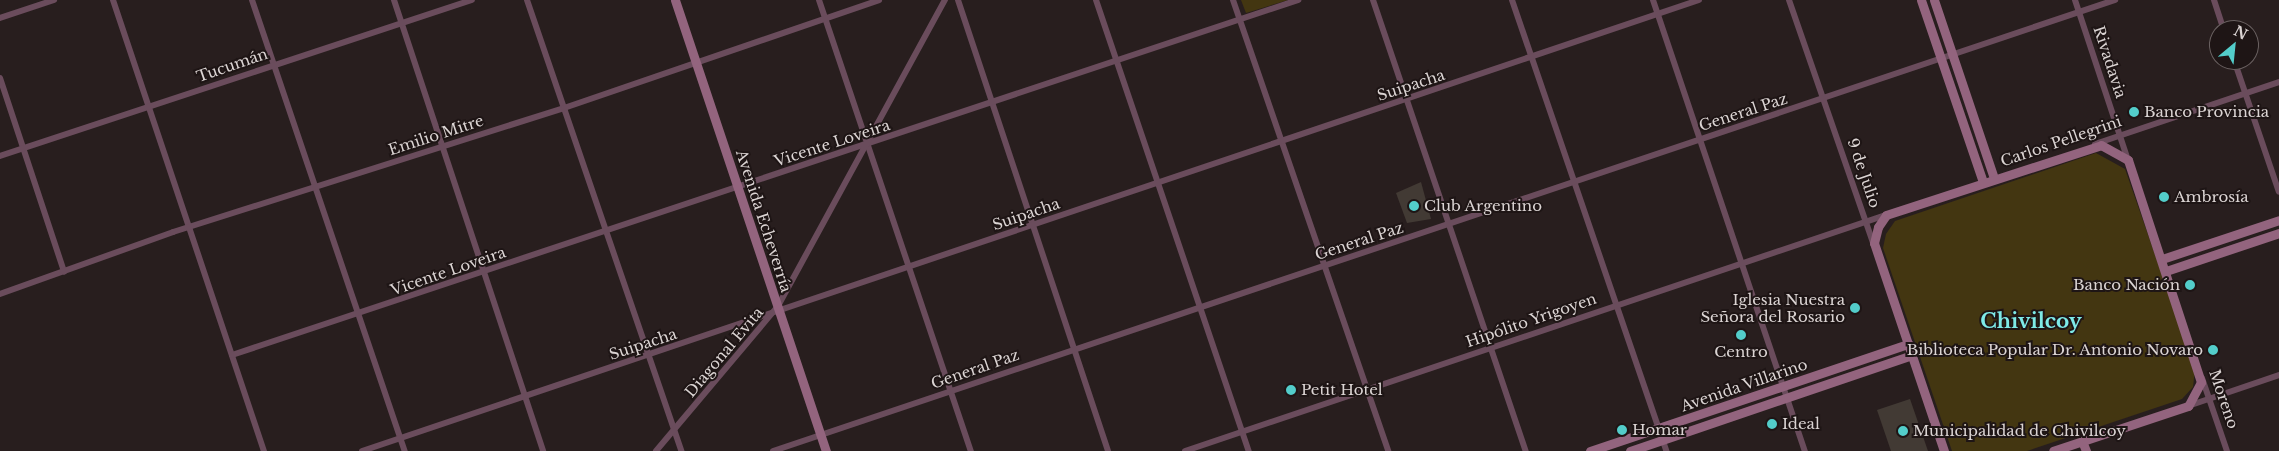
<!DOCTYPE html>
<html>
<head>
<meta charset="utf-8">
<style>
	body { margin:0 }
	#map { position:relative; width:2279px; height:451px; overflow:hidden; background:#281e1e; font-family:"Libre Baskerville",serif }
	div>[style] { position:absolute }
	.green>* { inset:0; background:#433611 }
	.building>* { inset:0; background:#423a34 }
	.minor>* { height:6px; margin:-3px; padding:0 3px; transform-origin:3px; border-radius:3px; background:#6a4c5c }
	.secondary>* { height:9px; margin:-4.5px; padding:0 4.5px; transform-origin:4.5px; border-radius:4.5px; background:#93647e }
	.dots>* { width:14px; height:14px; translate:-50% -50%; box-sizing:border-box; border:2px solid #1e1515; border-radius:50% }
	span { translate:-50% -50%; white-space:nowrap; text-align:center; line-height:1.15; -webkit-text-stroke:4px #1e1515; paint-order:stroke }
	.street-label { font-size:15px; color:#dbd4d3 }
	.poi-label { font-size:15px; color:#dbd4d3 }
	.left { translate:0 -50%; text-align:left }
	.right { translate:-100% -50%; text-align:right }
	.district-label { font-size:20px; color:#7eeae7; font-weight:700 }
	.north { position:absolute; left:2209px; top:20px; width:50px; height:50px; box-sizing:border-box; background:#1e1515; border:1px solid #6a6161; border-radius:50%; rotate:28deg; font-size:14px; font-weight:700; line-height:20px; text-align:center; color:#dbd4d3 }
	.north::after { content:''; display:block; margin:auto; width:18px; height:22px; background:#53cdca; clip-path:polygon(50% 0,100% 100%,50% 72%,0 100%) }
</style>
</head>
<body>
<div id="map">
	<div class="green">
		<i style="clip-path:polygon(1241px 0,1288px 0,1246px 13px)"></i>
		<i style="clip-path:polygon(2096px 153px,2125px 169px,2195px 369px,2193px 387px,2182px 399px,2027px 451px,1952px 451px,1883px 248px,1886px 234px,1895px 221px)"></i>
	</div>
	<div class="building">
		<i style="clip-path:polygon(1421px 182px,1431px 219px,1407px 223px,1396px 193px)"></i>
		<i style="clip-path:polygon(1910px 399px,1928px 451px,1891px 451px,1877px 410px)"></i>
	</div>
	<div class="minor">
		<i style="left:113px;top:0;width:476px;rotate:71.5deg"></i>
		<i style="left:252px;top:0;width:476px;rotate:71.3deg"></i>
		<i style="left:394px;top:0;width:475px;rotate:71.7deg"></i>
		<i style="left:527px;top:0;width:477px;rotate:71.1deg"></i>
		<i style="left:819px;top:0;width:476px;rotate:71.4deg"></i>
		<i style="left:958px;top:0;width:475px;rotate:71.6deg"></i>
		<i style="left:1096px;top:0;width:476px;rotate:71.3deg"></i>
		<i style="left:1233px;top:0;width:477px;rotate:71deg"></i>
		<i style="left:1373px;top:0;width:476px;rotate:71.3deg"></i>
		<i style="left:1512px;top:0;width:477px;rotate:71.1deg"></i>
		<i style="left:1653px;top:0;width:476px;rotate:71.4deg"></i>
		<i style="left:1789px;top:0;width:256px;rotate:70.9deg"></i>
		<i style="left:2075px;top:0;width:169px;rotate:71.7deg"></i>
		<i style="left:2214px;top:0;width:32px;rotate:72deg"></i>
		<i style="left:0;top:18px;width:57px;rotate:-18.4deg"></i>
		<i style="left:2234px;top:60px;width:139px;rotate:71.2deg"></i>
		<i style="left:0;top:78px;width:204px;rotate:71.7deg"></i>
		<i style="left:2095px;top:144px;width:194px;rotate:-18.6deg"></i>
		<i style="left:0;top:156px;width:497px;rotate:-18.3deg"></i>
		<i style="left:0;top:294px;width:184px;rotate:-19.7deg"></i>
		<i style="left:173px;top:232px;width:410px;rotate:-17.6deg"></i>
		<i style="left:564px;top:108px;width:333px;rotate:-18.9deg"></i>
		<i style="left:232px;top:355px;width:1124px;rotate:-18.42deg"></i>
		<i style="left:2202px;top:378px;width:77px;rotate:71.1deg"></i>
		<i style="left:2188px;top:406px;width:96px;rotate:-18.8deg"></i>
		<i style="left:362px;top:451px;width:1411px;rotate:-18.64deg"></i>
		<i style="left:656px;top:451px;width:189px;rotate:-49.9deg"></i>
		<i style="left:778px;top:306px;width:349px;rotate:-61.4deg"></i>
		<i style="left:773px;top:451px;width:1416px;rotate:-18.58deg"></i>
		<i style="left:1185px;top:451px;width:740px;rotate:-18.61deg"></i>
	</div>
	<div class="secondary">
		<i style="left:675px;top:0;width:476px;rotate:71.5deg"></i>
		<i style="left:1921px;top:0;width:192px;rotate:71.2deg"></i>
		<i style="left:1934px;top:0;width:188px;rotate:71.4deg"></i>
		<i style="left:2162px;top:259px;width:123px;rotate:-18.4deg"></i>
		<i style="left:2166px;top:271px;width:119px;rotate:-18.6deg"></i>
		<i style="left:2082px;top:441px;width:11px;rotate:68deg"></i>
		<i style="left:1590px;top:451px;width:336px;rotate:-18.6deg"></i>
		<i style="left:1630px;top:451px;width:298px;rotate:-18.8deg"></i>
		<i style="left:1944px;top:451px;width:219px;rotate:-108.6deg"></i>
		<i style="left:1874px;top:243px;width:16px;rotate:-76deg"></i>
		<i style="left:1878px;top:227px;width:14px;rotate:-56deg"></i>
		<i style="left:1886px;top:215px;width:226px;rotate:-18deg"></i>
		<i style="left:2101px;top:145px;width:31px;rotate:29deg"></i>
		<i style="left:2128px;top:160px;width:234px;rotate:71.8deg"></i>
		<i style="left:2201px;top:382px;width:27px;rotate:118deg"></i>
		<i style="left:2188px;top:406px;width:142px;rotate:161.6deg"></i>
	</div>
	<div class="dots">
		<i style="left:2134px;top:112px;background:#53cdca"></i>
		<i style="left:2164px;top:197px;background:#53cdca"></i>
		<i style="left:1414px;top:206px;background:#53cdca"></i>
		<i style="left:2190px;top:285px;background:#53cdca"></i>
		<i style="left:1855px;top:308px;background:#53cdca"></i>
		<i style="left:1741px;top:335px;background:#53cdca"></i>
		<i style="left:2213px;top:350px;background:#53cdca"></i>
		<i style="left:1291px;top:390px;background:#53cdca"></i>
		<i style="left:1772px;top:424px;background:#53cdca"></i>
		<i style="left:1622px;top:430px;background:#53cdca"></i>
		<i style="left:1903px;top:431px;background:#53cdca"></i>
	</div>
	<div class="street-label">
		<span style="left:2110px;top:62px;rotate:72deg">Rivadavia</span>
		<span style="left:232px;top:65px;rotate:-19deg">Tucumán</span>
		<span style="left:1411px;top:85px;rotate:-18deg">Suipacha</span>
		<span style="left:1743px;top:112px;rotate:-18deg">General Paz</span>
		<span style="left:436px;top:135px;rotate:-18deg">Emilio Mitre</span>
		<span style="left:2061px;top:141px;rotate:-19deg">Carlos Pellegrini</span>
		<span style="left:832px;top:143px;rotate:-18deg">Vicente Loveira</span>
		<span style="left:1864px;top:173px;rotate:71deg">9 de Julio</span>
		<span style="left:1026px;top:214px;rotate:-19deg">Suipacha</span>
		<span style="left:764px;top:221px;rotate:72deg">Avenida Echeverría</span>
		<span style="left:1359px;top:241px;rotate:-18deg">General Paz</span>
		<span style="left:448px;top:271px;rotate:-19deg">Vicente Loveira</span>
		<span style="left:1531px;top:320px;rotate:-19deg">Hipólito Yrigoyen</span>
		<span style="left:643px;top:344px;rotate:-18deg">Suipacha</span>
		<span style="left:724px;top:352px;rotate:-50deg">Diagonal Evita</span>
		<span style="left:975px;top:369px;rotate:-19deg">General Paz</span>
		<span style="left:1744px;top:385px;rotate:-19deg">Avenida Villarino</span>
		<span style="left:2224px;top:399px;rotate:71deg">Moreno</span>
	</div>
	<div class="poi-label">
		<span class="left" style="left:2144px;top:112px">Banco Provincia</span>
		<span class="left" style="left:2174px;top:197px">Ambrosía</span>
		<span class="left" style="left:1424px;top:206px">Club Argentino</span>
		<span class="right" style="left:2180px;top:285px">Banco Nación</span>
		<span class="right" style="left:1845px;top:308px">Iglesia Nuestra<br>Señora del Rosario</span>
		<span class="right" style="left:2203px;top:350px">Biblioteca Popular Dr. Antonio Novaro</span>
		<span style="left:1741px;top:352px">Centro</span>
		<span class="left" style="left:1301px;top:390px">Petit Hotel</span>
		<span class="left" style="left:1782px;top:424px">Ideal</span>
		<span class="left" style="left:1632px;top:430px">Homar</span>
		<span class="left" style="left:1913px;top:431px">Municipalidad de Chivilcoy</span>
	</div>
	<div class="district-label">
		<span style="left:2031px;top:321px">Chivilcoy</span>
	</div>
	<div class="north">N</div>
</div>
</body>
</html>
